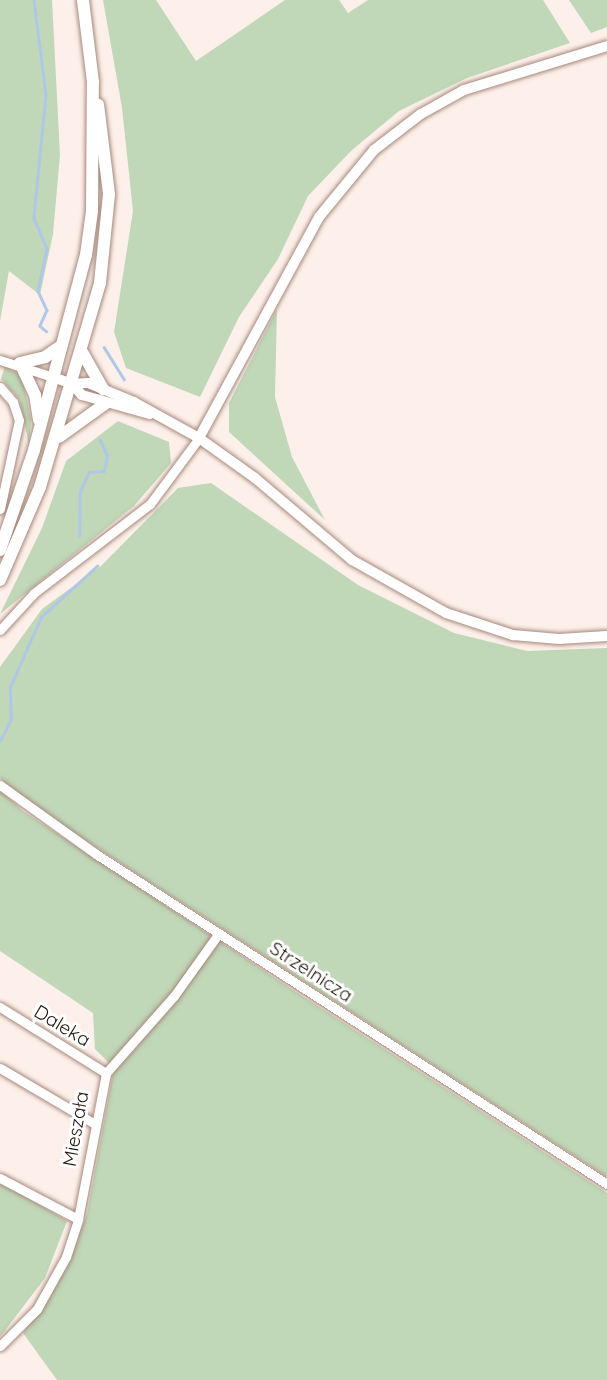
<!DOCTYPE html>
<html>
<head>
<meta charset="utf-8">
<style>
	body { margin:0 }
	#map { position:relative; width:607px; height:1380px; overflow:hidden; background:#fdf0ea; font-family:Quicksand,sans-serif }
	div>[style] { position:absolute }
	.green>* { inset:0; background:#c0d7b8 }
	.stream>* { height:2.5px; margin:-1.25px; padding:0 1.25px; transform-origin:1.25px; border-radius:1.25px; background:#afc8e8 }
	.roads { filter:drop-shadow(0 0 2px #a6887b) drop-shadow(0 0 2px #a6887b) }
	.minor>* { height:9px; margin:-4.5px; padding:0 4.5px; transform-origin:4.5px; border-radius:4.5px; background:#fff }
	.tertiary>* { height:10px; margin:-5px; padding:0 5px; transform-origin:5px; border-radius:5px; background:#fff }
	.secondary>* { height:12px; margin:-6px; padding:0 6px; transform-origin:6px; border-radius:6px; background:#fff }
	span { translate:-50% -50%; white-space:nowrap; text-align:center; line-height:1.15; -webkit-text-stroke:6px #fff; paint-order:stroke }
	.street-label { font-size:19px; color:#231712 }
</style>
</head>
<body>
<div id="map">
	<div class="green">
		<i style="clip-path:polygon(0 0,52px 0,60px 155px,53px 234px,40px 295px,9px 271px,0 321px)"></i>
		<i style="clip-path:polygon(103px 0,156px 0,196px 61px,285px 0,339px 0,348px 13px,368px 0,543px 0,570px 43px,467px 78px,399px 111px,352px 150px,308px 196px,278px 259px,239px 317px,200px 397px,126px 368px,114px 332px,133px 211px,122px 108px)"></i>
		<i style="clip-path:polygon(569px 0,607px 0,607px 27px,591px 33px)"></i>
		<i style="clip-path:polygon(277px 309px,275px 397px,292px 457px,325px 520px,229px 432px,229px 403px)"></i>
		<i style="clip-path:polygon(5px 366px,22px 376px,31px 420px,29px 444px,19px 399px,1px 379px)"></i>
		<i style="clip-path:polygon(118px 421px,169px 442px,171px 463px,134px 506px,0 614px,42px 528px,66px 461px)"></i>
		<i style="clip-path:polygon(211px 483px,358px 585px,454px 633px,527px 651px,607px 648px,607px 1177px,26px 802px,0 778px,0 667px,42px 609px,101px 566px,178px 488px)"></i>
		<i style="clip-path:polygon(0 790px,23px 811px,302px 996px,607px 1193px,607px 1380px,57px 1380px,23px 1333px,69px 1261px,87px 1214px,114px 1068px,95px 1049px,93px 1013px,0 951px)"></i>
		<i style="clip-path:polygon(0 1182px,67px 1221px,45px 1278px,0 1337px)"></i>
	</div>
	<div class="stream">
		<i style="left:34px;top:0;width:96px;rotate:82.8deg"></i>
		<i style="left:46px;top:95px;width:124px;rotate:95.6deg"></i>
		<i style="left:34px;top:218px;width:34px;rotate:67deg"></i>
		<i style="left:47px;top:249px;width:43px;rotate:102.1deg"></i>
		<i style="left:38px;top:291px;width:21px;rotate:65deg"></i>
		<i style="left:47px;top:310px;width:17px;rotate:114deg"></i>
		<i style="left:40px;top:326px;width:8px;rotate:40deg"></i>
		<i style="left:104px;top:347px;width:38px;rotate:58deg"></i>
		<i style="left:79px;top:536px;width:45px;rotate:-88.7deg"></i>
		<i style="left:80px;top:491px;width:21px;rotate:-65deg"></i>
		<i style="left:89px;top:472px;width:15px;rotate:-4deg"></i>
		<i style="left:104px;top:471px;width:15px;rotate:-79deg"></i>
		<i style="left:107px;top:456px;width:17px;rotate:-114deg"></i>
		<i style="left:0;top:741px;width:25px;rotate:-63deg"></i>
		<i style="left:11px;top:719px;width:32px;rotate:-92deg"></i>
		<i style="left:10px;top:687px;width:77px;rotate:-66.1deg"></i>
		<i style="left:41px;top:617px;width:76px;rotate:-42.3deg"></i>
	</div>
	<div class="roads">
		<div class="minor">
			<i style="left:0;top:360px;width:56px;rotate:17.8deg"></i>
			<i style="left:0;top:387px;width:20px;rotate:49deg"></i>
			<i style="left:13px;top:402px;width:19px;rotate:72deg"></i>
			<i style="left:19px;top:420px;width:91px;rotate:102.1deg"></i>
			<i style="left:0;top:630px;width:50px;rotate:-47.4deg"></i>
			<i style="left:34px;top:593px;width:146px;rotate:-37.5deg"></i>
			<i style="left:150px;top:504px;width:82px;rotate:-53.4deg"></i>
			<i style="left:0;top:785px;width:118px;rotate:35.7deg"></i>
			<i style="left:96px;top:854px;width:608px;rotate:32.85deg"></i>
			<i style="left:0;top:1007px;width:125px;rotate:31.9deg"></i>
			<i style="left:0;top:1068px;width:110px;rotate:30.5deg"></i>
			<i style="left:0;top:1178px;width:88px;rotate:27.7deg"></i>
			<i style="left:0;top:1346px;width:52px;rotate:-45deg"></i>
			<i style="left:37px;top:1309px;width:60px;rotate:-60.9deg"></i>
			<i style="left:66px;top:1257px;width:40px;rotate:-72deg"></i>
			<i style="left:78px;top:1219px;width:149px;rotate:-79.1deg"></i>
			<i style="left:106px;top:1073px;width:103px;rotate:-48.6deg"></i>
			<i style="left:174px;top:996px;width:77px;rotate:-54.5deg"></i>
		</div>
		<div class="tertiary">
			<i style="left:53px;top:377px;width:20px;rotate:20deg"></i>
			<i style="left:72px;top:384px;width:16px;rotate:-4deg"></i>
			<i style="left:88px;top:383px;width:50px;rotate:22.4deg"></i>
			<i style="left:134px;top:402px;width:74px;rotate:29deg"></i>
			<i style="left:199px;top:438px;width:69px;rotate:35.5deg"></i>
			<i style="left:255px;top:478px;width:127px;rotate:40.2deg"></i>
			<i style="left:352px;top:560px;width:108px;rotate:29.4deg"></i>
			<i style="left:446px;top:613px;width:71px;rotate:18.2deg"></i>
			<i style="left:513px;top:635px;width:46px;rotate:5deg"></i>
			<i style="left:559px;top:639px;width:48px;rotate:-3.6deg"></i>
			<i style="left:72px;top:384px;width:15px;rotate:48deg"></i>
			<i style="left:82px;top:395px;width:70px;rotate:15.8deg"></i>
			<i style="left:199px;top:438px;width:251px;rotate:-61.5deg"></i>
			<i style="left:319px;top:217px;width:87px;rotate:-50.6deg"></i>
			<i style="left:374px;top:150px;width:59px;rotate:-37.5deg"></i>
			<i style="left:421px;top:114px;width:49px;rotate:-29.2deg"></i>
			<i style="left:464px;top:90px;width:150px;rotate:-17.1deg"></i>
		</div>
		<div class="secondary">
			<i style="left:82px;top:352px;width:43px;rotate:60.4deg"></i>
			<i style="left:39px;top:420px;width:25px;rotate:-99deg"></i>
			<i style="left:35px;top:395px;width:35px;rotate:-115deg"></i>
			<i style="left:20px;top:363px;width:26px;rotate:-13deg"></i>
			<i style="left:45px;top:357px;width:19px;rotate:-35deg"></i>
			<i style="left:59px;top:437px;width:57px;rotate:-35.7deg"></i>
			<i style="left:0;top:550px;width:106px;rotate:-71.2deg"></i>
			<i style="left:34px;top:450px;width:202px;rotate:-75.1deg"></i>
			<i style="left:86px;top:255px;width:44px;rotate:-82.2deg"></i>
			<i style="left:92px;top:211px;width:129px;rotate:-89.6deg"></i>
			<i style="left:93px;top:82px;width:83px;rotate:-97deg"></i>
			<i style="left:0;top:580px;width:101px;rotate:-66.7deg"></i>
			<i style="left:40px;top:487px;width:213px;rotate:-73.6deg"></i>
			<i style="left:100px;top:283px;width:89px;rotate:-84.2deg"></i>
			<i style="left:109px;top:194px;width:90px;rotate:-97deg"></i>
		</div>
	</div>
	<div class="street-label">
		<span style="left:311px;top:972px;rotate:33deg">Strzelnicza</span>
		<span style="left:62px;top:1026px;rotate:31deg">Daleka</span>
		<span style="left:76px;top:1129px;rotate:-80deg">Mieszała</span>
	</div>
</div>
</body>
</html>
